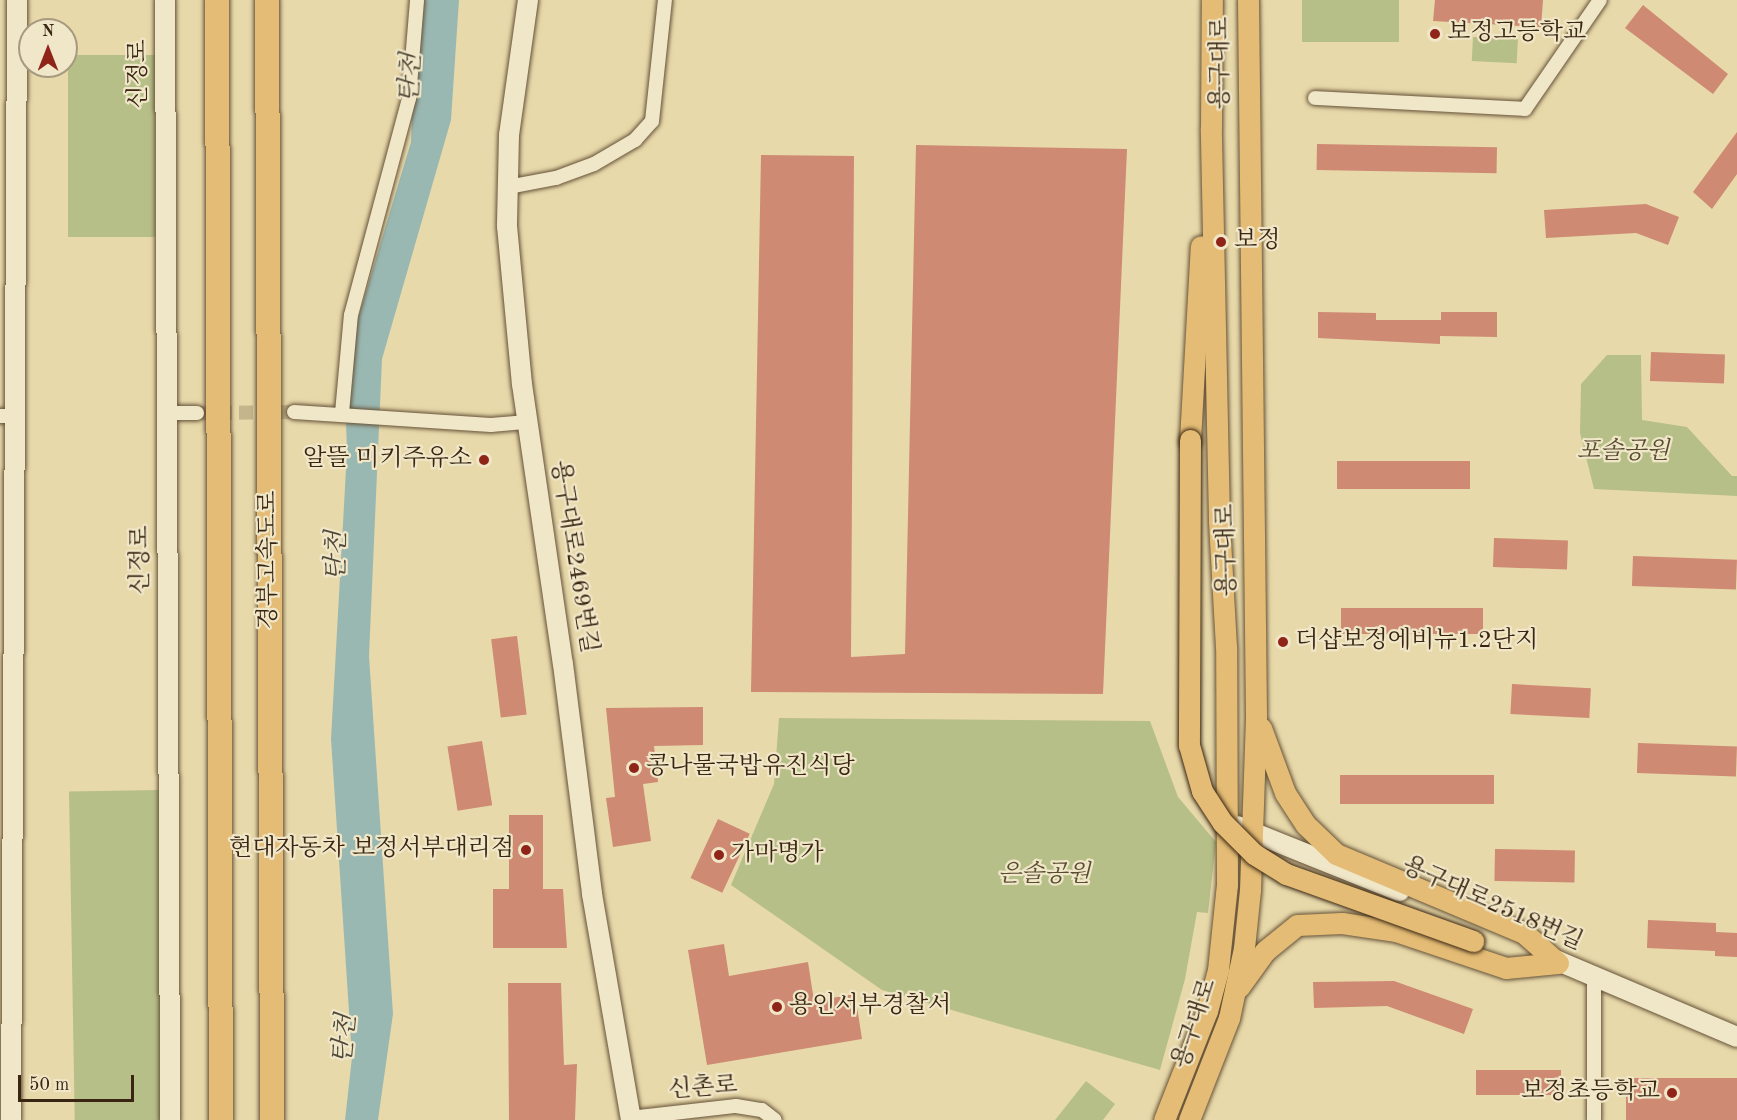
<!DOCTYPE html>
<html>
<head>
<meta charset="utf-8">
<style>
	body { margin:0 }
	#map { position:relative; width:1737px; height:1120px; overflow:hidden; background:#e8d9aa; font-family:"Old Standard TT","Noto Serif KR",serif }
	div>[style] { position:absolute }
	.green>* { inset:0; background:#b6bf88; transform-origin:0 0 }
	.water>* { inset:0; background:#9ab8b2 }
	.building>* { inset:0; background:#ce8a72; transform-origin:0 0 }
	.street-tunnel>* { height:14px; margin-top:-7px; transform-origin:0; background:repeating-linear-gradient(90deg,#c5b58c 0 14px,transparent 0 21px) }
	.roads { filter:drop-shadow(0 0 2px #655238) drop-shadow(0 0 2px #655238) }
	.street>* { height:14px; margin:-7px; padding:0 7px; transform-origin:7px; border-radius:7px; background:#f0e6c8 }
	.secondary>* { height:20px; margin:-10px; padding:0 10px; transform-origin:10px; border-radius:10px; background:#f0e6c8 }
	.primary>* { height:21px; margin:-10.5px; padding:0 10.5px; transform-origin:10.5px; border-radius:10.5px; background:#e4bc75 }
	.highway>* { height:24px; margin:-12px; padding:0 12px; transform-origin:12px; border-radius:12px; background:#e4bc75 }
	.bridges { filter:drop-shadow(0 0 2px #392512) drop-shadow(0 0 2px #392512) }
	.primary-bridge>* { height:21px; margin:-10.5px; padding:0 10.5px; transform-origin:10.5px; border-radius:10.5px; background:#e4bc75 }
	.dots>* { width:16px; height:16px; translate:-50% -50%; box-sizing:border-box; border:3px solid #f0e6c8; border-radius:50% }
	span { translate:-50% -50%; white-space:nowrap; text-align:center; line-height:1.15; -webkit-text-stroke:4.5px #f0e6c8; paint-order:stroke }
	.poi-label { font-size:24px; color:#392512 }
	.left { translate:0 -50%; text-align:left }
	.right { translate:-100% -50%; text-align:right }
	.street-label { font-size:24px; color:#392512 }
	.park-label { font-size:24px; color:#584c30; font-style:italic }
	.water-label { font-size:26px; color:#514a3a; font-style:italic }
	.north { position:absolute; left:18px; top:18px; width:60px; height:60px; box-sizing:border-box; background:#f0e6c8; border:2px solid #a7997f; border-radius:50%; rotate:0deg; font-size:16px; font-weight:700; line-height:24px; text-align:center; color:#392512 }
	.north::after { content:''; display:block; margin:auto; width:21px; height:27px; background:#8f2418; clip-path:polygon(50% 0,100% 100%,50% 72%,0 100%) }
	.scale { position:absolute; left:18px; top:1075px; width:116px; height:27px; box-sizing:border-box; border:3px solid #392512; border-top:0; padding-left:8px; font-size:18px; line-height:21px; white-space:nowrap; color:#392512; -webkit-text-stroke:4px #f0e6c8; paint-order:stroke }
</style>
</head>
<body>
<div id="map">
	<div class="green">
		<i style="left:1302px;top:0;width:97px;height:42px"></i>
		<i style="left:1473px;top:37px;width:45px;height:24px;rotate:3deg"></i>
		<i style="left:155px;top:55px;width:182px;height:87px;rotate:90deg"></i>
		<i style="clip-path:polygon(1607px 355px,1641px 355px,1642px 420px,1687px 427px,1732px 476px,1737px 476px,1737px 496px,1594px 489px,1580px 433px,1581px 384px)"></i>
		<i style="clip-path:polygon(779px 718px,1150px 721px,1178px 797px,1216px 842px,1208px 913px,1197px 912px,1185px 979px,1160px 1070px,882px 990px,731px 885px,774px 784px)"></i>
		<i style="left:159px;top:790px;width:330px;height:90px;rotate:89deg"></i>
		<i style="clip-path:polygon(1086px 1081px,1115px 1104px,1103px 1120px,1055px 1120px)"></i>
	</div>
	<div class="water">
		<i style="clip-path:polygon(416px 0,459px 0,451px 120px,382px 359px,369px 656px,393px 1014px,378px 1120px,345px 1120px,352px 1057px,331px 739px,347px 451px,344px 365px,411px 142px)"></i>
	</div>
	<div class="building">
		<i style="clip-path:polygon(1435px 0,1543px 0,1541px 27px,1433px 21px)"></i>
		<i style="clip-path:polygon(1643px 5px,1728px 74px,1713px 94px,1625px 28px)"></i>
		<i style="clip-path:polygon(1737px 132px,1737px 174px,1712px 209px,1693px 192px)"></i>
		<i style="left:1317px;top:144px;width:180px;height:26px;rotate:1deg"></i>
		<i style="clip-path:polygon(916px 145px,1127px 149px,1103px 694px,751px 692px,761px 155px,854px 156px,851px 657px,905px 654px)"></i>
		<i style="clip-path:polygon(1646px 204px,1679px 217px,1668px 245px,1636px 233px,1546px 238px,1544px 210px)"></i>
		<i style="clip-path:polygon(1318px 312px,1376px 313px,1376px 320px,1441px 320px,1441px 312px,1497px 312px,1497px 337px,1440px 336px,1440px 344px,1318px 338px)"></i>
		<i style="left:1651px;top:352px;width:74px;height:29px;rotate:2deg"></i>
		<i style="left:1337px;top:461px;width:133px;height:28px"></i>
		<i style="left:1494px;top:538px;width:74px;height:29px;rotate:2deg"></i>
		<i style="left:1633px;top:556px;width:104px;height:30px;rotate:2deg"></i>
		<i style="left:1483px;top:608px;width:26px;height:142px;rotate:90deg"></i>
		<i style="left:517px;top:636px;width:79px;height:26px;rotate:83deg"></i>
		<i style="left:1512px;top:684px;width:79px;height:30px;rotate:3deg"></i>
		<i style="clip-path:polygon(703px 707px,703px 745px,654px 746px,658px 782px,643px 784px,651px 841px,613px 847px,606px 798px,615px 797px,606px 708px)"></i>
		<i style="left:482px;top:741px;width:65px;height:35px;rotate:81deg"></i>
		<i style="left:1638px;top:743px;width:99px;height:30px;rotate:2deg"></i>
		<i style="left:1494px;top:775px;width:29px;height:154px;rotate:90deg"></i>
		<i style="clip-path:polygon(509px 815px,543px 815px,543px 889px,563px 889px,567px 948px,493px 948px,493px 889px,509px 889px)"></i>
		<i style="left:718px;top:819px;width:35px;height:65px;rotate:25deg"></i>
		<i style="left:1495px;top:849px;width:80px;height:32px;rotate:1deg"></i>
		<i style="clip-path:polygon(1648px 920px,1716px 923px,1716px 932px,1737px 933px,1737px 957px,1715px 956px,1715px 951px,1647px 948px)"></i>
		<i style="clip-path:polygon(724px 944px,729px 976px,808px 962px,814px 1001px,855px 994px,862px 1039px,707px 1065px,688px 950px)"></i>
		<i style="clip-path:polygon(1394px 981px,1473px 1009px,1464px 1034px,1387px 1006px,1314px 1008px,1313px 982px)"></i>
		<i style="clip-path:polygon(508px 983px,561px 983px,564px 1065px,577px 1064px,575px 1120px,509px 1120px)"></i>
		<i style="left:1476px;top:1070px;width:85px;height:25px"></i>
		<i style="left:1737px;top:1078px;width:42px;height:111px;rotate:90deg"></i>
	</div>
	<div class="street-tunnel">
		<i style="left:197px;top:413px;width:97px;rotate:-0.6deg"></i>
	</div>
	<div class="roads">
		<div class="street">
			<i style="left:1315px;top:98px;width:210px;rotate:3deg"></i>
			<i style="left:1525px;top:109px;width:132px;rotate:-55.5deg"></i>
			<i style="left:508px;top:187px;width:49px;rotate:-10.6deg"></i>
			<i style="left:556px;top:178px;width:40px;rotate:-20.2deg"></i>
			<i style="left:594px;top:164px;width:48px;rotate:-30.3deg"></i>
			<i style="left:635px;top:140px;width:25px;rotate:-48deg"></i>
			<i style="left:652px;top:121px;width:122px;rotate:-83.9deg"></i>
			<i style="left:294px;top:412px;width:197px;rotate:3.8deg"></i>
			<i style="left:491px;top:425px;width:36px;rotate:-5deg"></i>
			<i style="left:167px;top:413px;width:30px"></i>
			<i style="left:342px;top:413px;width:98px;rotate:-84.8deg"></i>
			<i style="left:351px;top:315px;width:225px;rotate:-75deg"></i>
			<i style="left:409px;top:98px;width:98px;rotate:-85.3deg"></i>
			<i style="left:0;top:416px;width:16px"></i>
			<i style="left:630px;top:1118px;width:107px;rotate:-6.5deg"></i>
			<i style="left:736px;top:1106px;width:26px;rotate:9deg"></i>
			<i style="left:762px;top:1110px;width:16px;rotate:38deg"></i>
			<i style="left:1594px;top:1120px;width:143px;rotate:-90deg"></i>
		</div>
		<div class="secondary">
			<i style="left:165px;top:0;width:1120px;rotate:89.74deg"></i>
			<i style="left:528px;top:0;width:136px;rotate:98deg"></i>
			<i style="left:509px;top:135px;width:91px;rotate:91.3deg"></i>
			<i style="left:507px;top:226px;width:159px;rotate:84.6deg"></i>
			<i style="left:522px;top:384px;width:283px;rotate:81.7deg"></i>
			<i style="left:563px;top:664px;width:232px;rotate:82.8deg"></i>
			<i style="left:592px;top:894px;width:229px;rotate:80.2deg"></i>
			<i style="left:1237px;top:826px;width:175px;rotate:21.9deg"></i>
			<i style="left:1544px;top:955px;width:210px;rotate:23deg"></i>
			<i style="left:11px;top:1120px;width:1120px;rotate:-89.69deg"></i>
		</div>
		<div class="primary">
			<i style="left:1190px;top:440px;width:194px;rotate:-86.8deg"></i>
			<i style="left:1261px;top:728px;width:69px;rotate:69.7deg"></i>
			<i style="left:1285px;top:793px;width:38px;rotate:57deg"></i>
			<i style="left:1306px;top:825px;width:42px;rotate:44deg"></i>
			<i style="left:1336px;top:854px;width:204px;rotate:22.8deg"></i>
			<i style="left:1524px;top:933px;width:45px;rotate:41.4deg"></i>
			<i style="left:1239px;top:987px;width:44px;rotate:-54.2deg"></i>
			<i style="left:1265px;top:951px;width:41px;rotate:-39.1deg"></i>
			<i style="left:1297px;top:925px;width:45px;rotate:-2.5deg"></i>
			<i style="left:1342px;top:923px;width:55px;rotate:8.4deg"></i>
			<i style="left:1396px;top:931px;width:116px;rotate:18.6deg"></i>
			<i style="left:1506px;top:968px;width:52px;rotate:-5.5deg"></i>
			<i style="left:1164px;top:1120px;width:117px;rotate:-68.5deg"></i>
			<i style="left:1207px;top:1011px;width:42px;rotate:-75deg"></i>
			<i style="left:1218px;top:970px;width:86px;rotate:-84deg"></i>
			<i style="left:1227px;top:884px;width:237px;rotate:-90.2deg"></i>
			<i style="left:1226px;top:647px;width:127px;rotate:-93.2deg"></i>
			<i style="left:1219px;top:520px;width:392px;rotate:-91.2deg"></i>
			<i style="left:1211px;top:128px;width:128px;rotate:-89.6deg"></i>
			<i style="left:1189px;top:1120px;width:110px;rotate:-68.6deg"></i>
			<i style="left:1229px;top:1018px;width:72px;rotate:-77.9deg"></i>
			<i style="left:1244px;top:948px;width:58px;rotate:-84.1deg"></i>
			<i style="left:1250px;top:890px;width:174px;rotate:-88deg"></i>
			<i style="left:1256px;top:716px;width:716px;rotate:-90.64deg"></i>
		</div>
		<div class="highway">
			<i style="left:217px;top:0;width:1120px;rotate:89.8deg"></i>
			<i style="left:267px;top:0;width:1120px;rotate:89.74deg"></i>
		</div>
	</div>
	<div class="bridges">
		<div class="primary-bridge">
			<i style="left:1190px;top:440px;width:305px;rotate:90.2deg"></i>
			<i style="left:1189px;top:745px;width:48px;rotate:74.2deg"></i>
			<i style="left:1202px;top:791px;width:38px;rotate:57deg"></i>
			<i style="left:1223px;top:823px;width:44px;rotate:45deg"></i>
			<i style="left:1254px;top:854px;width:38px;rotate:32deg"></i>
			<i style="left:1286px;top:874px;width:199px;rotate:19.7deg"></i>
		</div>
	</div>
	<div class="dots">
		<i style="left:1435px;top:34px;background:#8f2418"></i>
		<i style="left:1221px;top:242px;background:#8f2418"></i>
		<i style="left:484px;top:460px;background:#8f2418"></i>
		<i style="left:1283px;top:642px;background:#8f2418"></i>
		<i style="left:634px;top:768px;background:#8f2418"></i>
		<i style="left:526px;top:850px;background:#8f2418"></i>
		<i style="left:719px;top:855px;background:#8f2418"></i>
		<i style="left:777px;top:1007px;background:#8f2418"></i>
		<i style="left:1672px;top:1093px;background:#8f2418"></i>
	</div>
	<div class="poi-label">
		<span class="left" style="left:1447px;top:34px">보정고등학교</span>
		<span class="left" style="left:1234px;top:242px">보정</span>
		<span class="right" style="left:472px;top:460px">알뜰 미키주유소</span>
		<span class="left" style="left:1295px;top:642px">더샵보정에비뉴1.2단지</span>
		<span class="left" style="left:646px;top:768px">콩나물국밥유진식당</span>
		<span class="right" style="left:514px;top:850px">현대자동차 보정서부대리점</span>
		<span class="left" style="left:731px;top:855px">가마명가</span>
		<span class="left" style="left:789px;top:1007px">용인서부경찰서</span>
		<span class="right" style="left:1660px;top:1093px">보정초등학교</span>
	</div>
	<div class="street-label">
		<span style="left:1222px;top:63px;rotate:-90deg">용구대로</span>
		<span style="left:140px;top:74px;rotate:-90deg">신정로</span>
		<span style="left:1228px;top:550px;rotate:-91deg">용구대로</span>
		<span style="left:573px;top:557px;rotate:81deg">용구대로2469번길</span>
		<span style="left:142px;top:560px;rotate:-90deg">신정로</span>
		<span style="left:270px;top:560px;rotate:-90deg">경부고속도로</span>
		<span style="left:1492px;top:905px;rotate:24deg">용구대로2518번길</span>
		<span style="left:1196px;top:1024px;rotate:-72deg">용구대로</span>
		<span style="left:703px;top:1089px;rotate:-4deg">신촌로</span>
	</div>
	<div class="park-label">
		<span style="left:1623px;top:453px">포솔공원</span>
		<span style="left:1044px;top:876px">은솔공원</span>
	</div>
	<div class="water-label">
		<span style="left:412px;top:78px;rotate:-87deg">탄천</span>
		<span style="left:338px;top:556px;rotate:-89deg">탄천</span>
		<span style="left:346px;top:1039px;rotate:-84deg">탄천</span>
	</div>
	<div class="north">N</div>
	<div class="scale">50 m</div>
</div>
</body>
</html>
